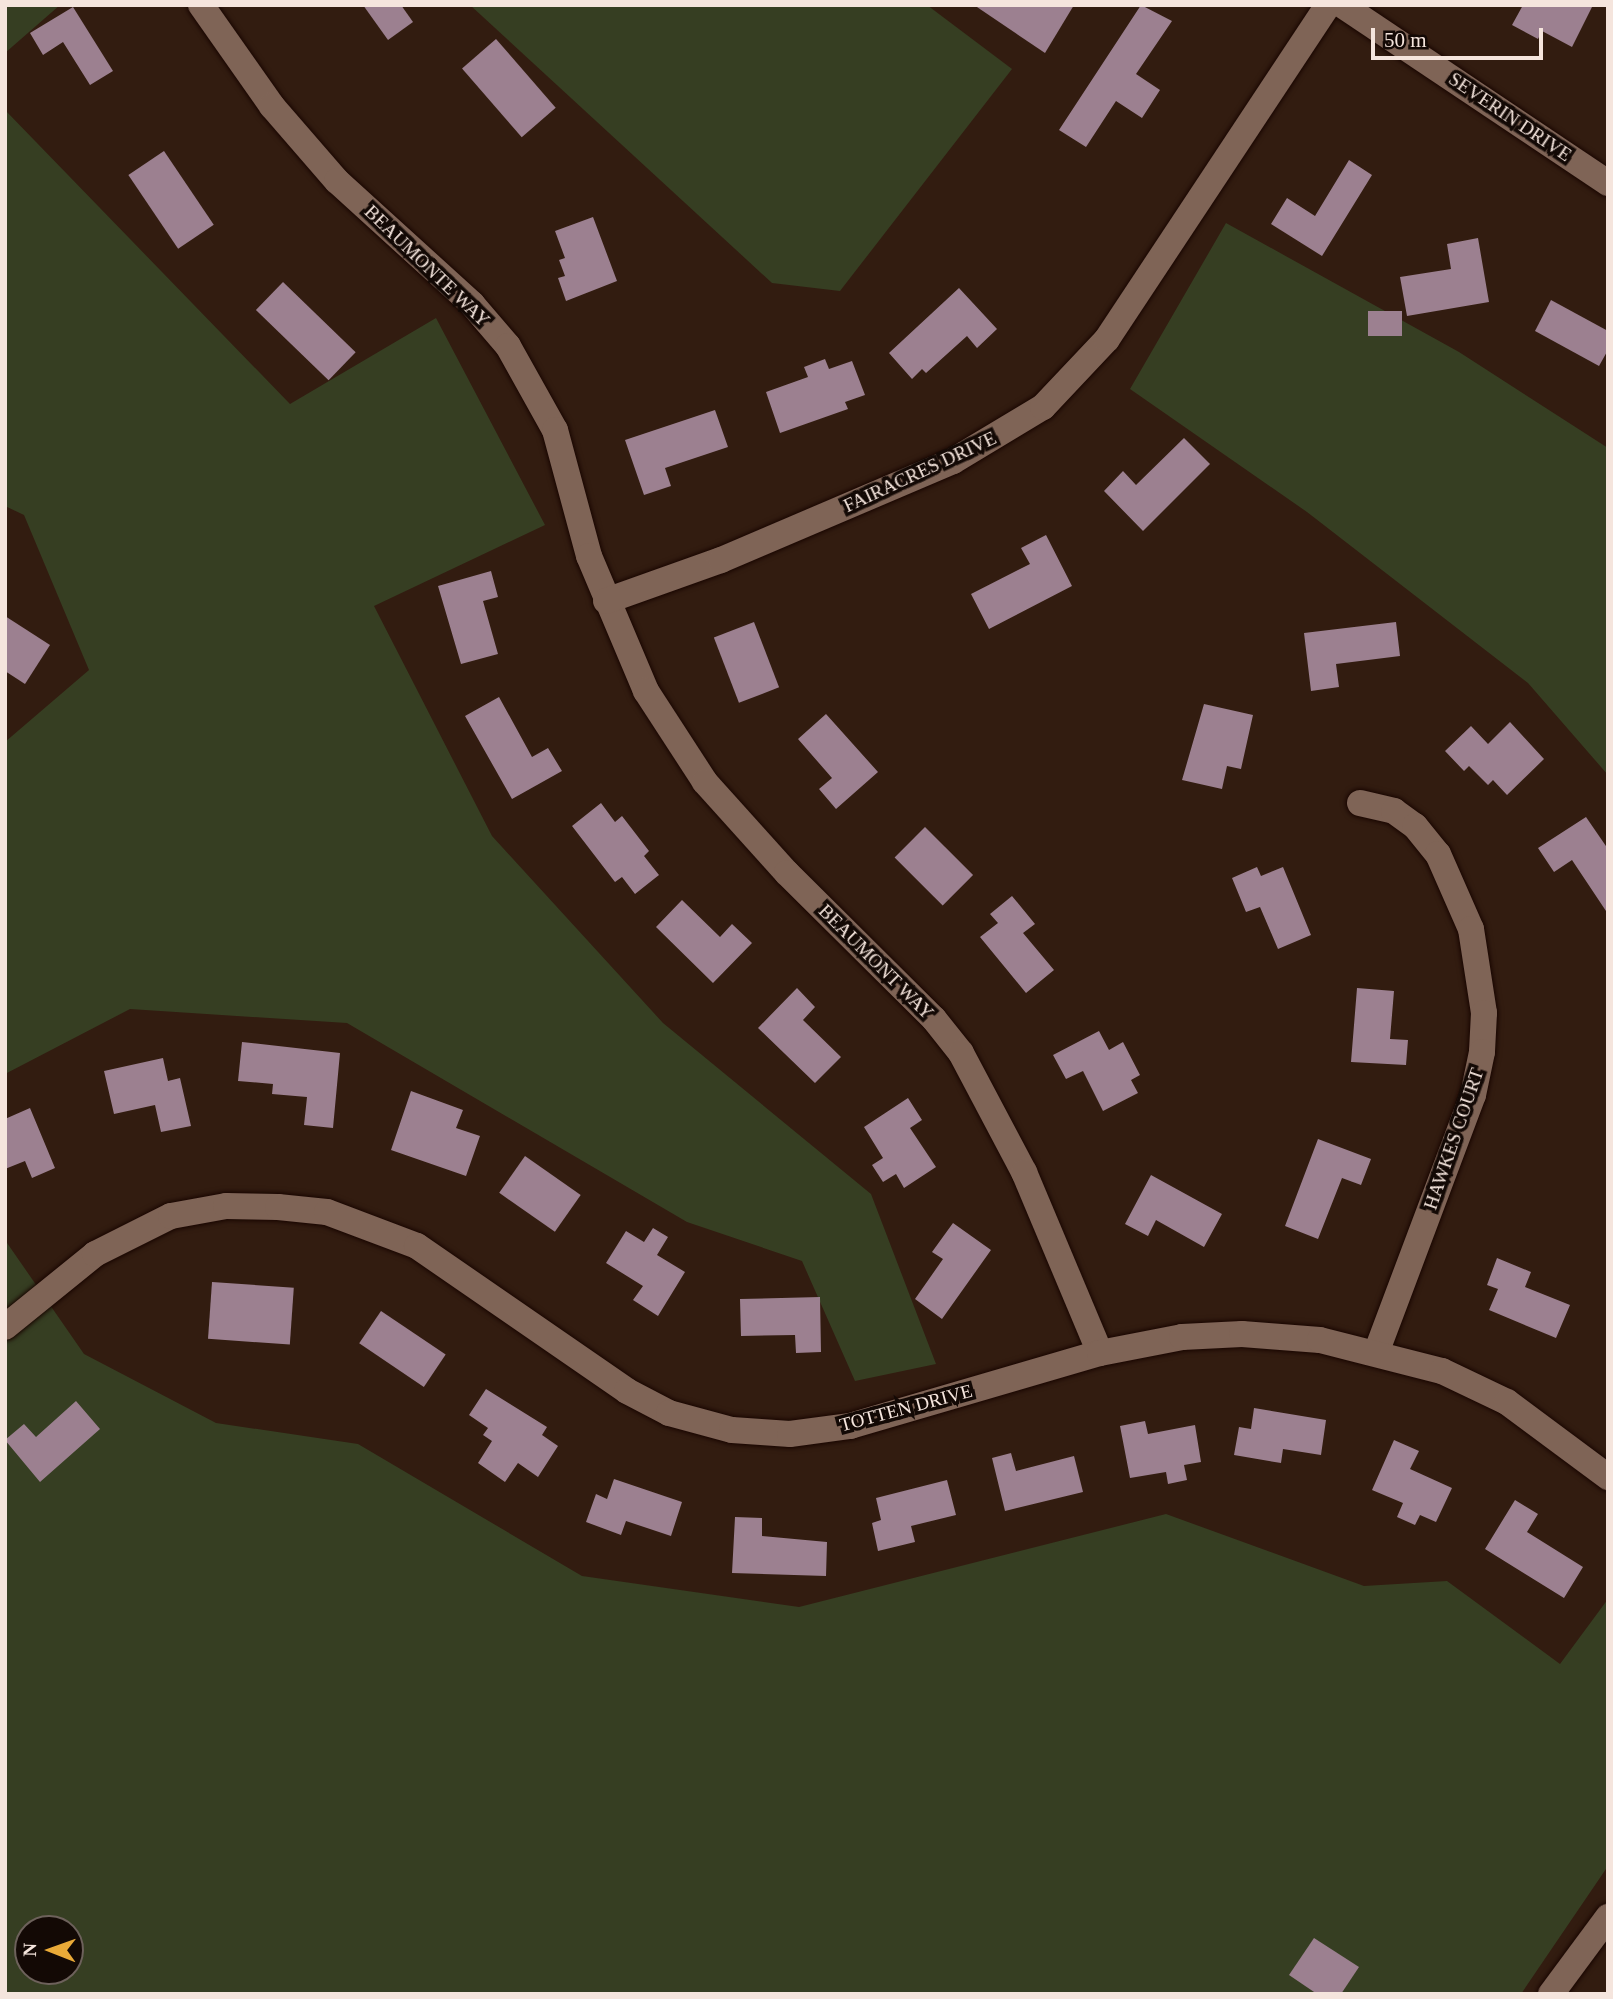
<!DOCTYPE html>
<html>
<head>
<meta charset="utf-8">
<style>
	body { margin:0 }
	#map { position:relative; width:1613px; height:1999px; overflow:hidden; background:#321c10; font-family:Georgia,serif }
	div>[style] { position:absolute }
	.green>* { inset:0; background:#363e22 }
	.building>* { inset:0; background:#9c8090; transform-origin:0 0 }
	.roads { filter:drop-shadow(0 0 2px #190600) drop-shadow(0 0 2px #190600) }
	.street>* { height:26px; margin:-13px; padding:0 13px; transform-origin:13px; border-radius:13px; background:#7f6456 }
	span { translate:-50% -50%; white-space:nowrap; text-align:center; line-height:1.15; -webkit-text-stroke:7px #130905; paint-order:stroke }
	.street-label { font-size:19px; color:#f5e5dd }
	.frame { position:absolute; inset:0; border:7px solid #f5e5dd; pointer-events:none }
	.north { position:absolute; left:14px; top:1915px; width:70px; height:70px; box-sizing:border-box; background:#130905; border:2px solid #6d615b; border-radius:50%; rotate:271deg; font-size:19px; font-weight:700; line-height:28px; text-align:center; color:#f5e5dd }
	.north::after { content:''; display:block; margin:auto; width:24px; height:32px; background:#eaaa38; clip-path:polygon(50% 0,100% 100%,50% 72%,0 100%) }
	.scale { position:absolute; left:1371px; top:28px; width:172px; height:32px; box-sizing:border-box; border:4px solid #f5e5dd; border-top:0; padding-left:9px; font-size:21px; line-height:24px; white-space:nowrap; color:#f5e5dd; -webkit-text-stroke:5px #130905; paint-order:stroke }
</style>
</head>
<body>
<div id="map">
	<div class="green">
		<i style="clip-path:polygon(5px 5px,60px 5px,5px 53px)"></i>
		<i style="clip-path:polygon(470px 5px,927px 5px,1012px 69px,840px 291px,772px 283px)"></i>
		<i style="clip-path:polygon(5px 110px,290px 404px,436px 318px,545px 525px,374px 606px,492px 836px,663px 1023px,871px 1194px,936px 1364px,855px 1381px,802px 1261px,687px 1222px,347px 1023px,130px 1009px,5px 1074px,5px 742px,89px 670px,24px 515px,5px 506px)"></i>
		<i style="clip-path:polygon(1226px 223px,1459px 352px,1608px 448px,1608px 775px,1528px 683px,1307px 512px,1130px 389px)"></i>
		<i style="clip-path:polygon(evenodd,5px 1240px,84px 1354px,216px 1423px,358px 1444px,582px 1576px,799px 1607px,1166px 1514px,1364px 1586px,1447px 1581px,1560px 1664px,1608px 1599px,1608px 1866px,1521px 1994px,5px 1994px,5px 1240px,28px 1929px,70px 1929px,70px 1971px,28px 1971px,28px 1929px)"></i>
	</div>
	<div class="building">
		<i style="clip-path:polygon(363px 5px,401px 5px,413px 22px,388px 40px)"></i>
		<i style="clip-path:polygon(974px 5px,1074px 5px,1045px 53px)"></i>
		<i style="clip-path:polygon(1141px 5px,1172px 21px,1136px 74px,1160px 90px,1142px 118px,1116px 101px,1086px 147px,1059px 130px)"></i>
		<i style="clip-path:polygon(1523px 5px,1593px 5px,1572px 47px,1542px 31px,1538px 39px,1512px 25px)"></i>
		<i style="clip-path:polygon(73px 7px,113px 71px,90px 85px,63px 42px,43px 55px,30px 33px)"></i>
		<i style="left:496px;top:39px;width:91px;height:45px;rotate:49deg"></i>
		<i style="left:164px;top:151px;width:89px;height:43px;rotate:56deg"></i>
		<i style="clip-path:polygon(1349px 160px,1372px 175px,1322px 256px,1271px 224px,1287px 198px,1315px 216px)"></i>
		<i style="clip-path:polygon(593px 217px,617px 281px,566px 301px,558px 278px,565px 276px,559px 260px,565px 258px,555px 231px)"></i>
		<i style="clip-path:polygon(1478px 238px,1489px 302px,1407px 316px,1400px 277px,1451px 269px,1447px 244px)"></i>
		<i style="left:283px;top:282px;width:101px;height:39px;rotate:44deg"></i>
		<i style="clip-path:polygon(959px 288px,997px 329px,977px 348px,967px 336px,926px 373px,922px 369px,912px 379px,889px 353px)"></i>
		<i style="clip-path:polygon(1551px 300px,1608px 331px,1608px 350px,1599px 366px,1535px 331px)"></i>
		<i style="left:1368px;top:311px;width:34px;height:25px"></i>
		<i style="clip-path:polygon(825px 359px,829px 369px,852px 361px,865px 395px,845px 402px,848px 409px,780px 433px,766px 392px,808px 377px,804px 367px)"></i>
		<i style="clip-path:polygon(715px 410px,728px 447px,665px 468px,671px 486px,644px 495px,625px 440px)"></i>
		<i style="clip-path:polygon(1184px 438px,1210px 464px,1143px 531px,1104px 491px,1123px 471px,1136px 485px)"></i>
		<i style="clip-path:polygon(1046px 535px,1072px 586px,989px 629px,971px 594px,1030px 564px,1021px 548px)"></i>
		<i style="clip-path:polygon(491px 571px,498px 597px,483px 601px,498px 654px,461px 664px,438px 586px)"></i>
		<i style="clip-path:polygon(5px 616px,50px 645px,25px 684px,5px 671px)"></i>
		<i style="left:754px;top:622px;width:70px;height:43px;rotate:69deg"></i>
		<i style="clip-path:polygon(1396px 622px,1400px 656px,1336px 664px,1339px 687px,1311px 691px,1304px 633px)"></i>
		<i style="clip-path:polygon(499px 697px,532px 757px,548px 748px,562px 771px,512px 799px,465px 716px)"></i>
		<i style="clip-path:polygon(1204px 704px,1253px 715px,1241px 769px,1227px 766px,1222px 789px,1182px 780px)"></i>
		<i style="clip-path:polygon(826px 714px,878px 772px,836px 809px,819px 789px,832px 778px,798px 739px)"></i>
		<i style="clip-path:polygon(1510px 722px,1544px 759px,1507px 795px,1493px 780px,1488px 785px,1469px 766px,1464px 771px,1445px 751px,1471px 726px,1488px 744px)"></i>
		<i style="clip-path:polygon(601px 803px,615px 822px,622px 816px,649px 851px,644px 856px,659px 875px,635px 894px,622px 877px,615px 882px,572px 826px)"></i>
		<i style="clip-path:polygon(1586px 817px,1608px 849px,1608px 914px,1572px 860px,1554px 872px,1538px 848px)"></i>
		<i style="left:925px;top:827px;width:68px;height:43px;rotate:45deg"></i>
		<i style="clip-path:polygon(1257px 867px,1261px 876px,1283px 867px,1311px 935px,1278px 949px,1260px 907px,1246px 912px,1232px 878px)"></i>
		<i style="clip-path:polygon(1012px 896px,1035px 924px,1023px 933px,1054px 970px,1026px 993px,980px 937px,998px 923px,990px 914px)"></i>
		<i style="clip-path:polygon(682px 900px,720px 937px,732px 924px,752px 943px,713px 983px,656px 927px)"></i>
		<i style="clip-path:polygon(797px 988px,815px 1007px,803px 1020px,841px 1057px,815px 1083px,758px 1028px)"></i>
		<i style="clip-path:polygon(1357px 988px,1394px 991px,1390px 1039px,1408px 1040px,1406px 1065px,1351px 1062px)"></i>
		<i style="clip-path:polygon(1099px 1031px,1109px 1050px,1123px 1042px,1140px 1075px,1131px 1080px,1138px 1093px,1103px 1111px,1083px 1071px,1066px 1079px,1053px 1055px)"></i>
		<i style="clip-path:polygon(242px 1042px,340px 1053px,333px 1128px,304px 1125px,307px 1097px,272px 1094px,273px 1084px,238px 1081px)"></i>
		<i style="clip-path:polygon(163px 1058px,168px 1081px,180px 1078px,191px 1126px,161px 1132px,155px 1105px,114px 1114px,104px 1071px)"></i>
		<i style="clip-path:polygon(411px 1091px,463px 1110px,456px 1128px,480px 1136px,466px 1176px,391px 1150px)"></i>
		<i style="clip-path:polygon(908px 1098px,922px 1120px,910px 1128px,936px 1167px,904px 1188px,896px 1174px,883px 1182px,872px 1165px,883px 1158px,864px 1127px)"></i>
		<i style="clip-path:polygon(30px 1108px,55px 1168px,32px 1178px,25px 1161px,5px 1169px,5px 1119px)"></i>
		<i style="clip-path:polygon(1318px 1139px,1371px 1159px,1361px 1185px,1342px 1178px,1318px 1239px,1285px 1226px)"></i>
		<i style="left:525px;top:1156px;width:68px;height:45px;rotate:35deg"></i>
		<i style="clip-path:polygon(1151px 1175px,1222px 1214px,1204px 1247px,1156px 1220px,1148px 1236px,1125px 1224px)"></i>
		<i style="clip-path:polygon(953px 1223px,991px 1250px,942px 1319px,915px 1299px,943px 1259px,932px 1252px)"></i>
		<i style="clip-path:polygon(653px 1228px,668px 1237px,657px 1255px,685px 1272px,658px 1316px,633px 1300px,643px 1286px,606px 1263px,626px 1231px,644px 1242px)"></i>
		<i style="clip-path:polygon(1497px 1258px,1531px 1272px,1525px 1287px,1570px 1305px,1556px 1338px,1489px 1310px,1498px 1289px,1487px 1285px)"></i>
		<i style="left:212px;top:1282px;width:82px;height:57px;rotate:4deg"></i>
		<i style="clip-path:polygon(820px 1297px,821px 1352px,796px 1353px,795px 1335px,741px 1336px,740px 1299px)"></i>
		<i style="left:381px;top:1311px;width:78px;height:39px;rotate:34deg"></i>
		<i style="clip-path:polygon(486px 1389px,547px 1427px,542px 1435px,558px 1446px,538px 1477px,518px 1463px,505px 1482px,478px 1463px,492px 1441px,483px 1435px,488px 1428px,469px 1415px)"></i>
		<i style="clip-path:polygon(76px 1401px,100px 1429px,40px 1482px,5px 1440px,24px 1424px,36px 1437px)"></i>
		<i style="clip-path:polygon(1254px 1408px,1326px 1420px,1321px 1455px,1283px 1449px,1281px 1463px,1234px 1455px,1239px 1427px,1251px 1429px)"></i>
		<i style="clip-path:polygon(1145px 1421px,1148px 1434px,1195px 1425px,1201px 1462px,1184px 1465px,1187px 1480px,1168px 1484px,1166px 1472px,1130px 1478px,1120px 1426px)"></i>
		<i style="clip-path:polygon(1394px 1440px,1419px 1451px,1410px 1469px,1452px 1488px,1436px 1522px,1420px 1515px,1415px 1525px,1397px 1517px,1403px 1503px,1372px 1490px)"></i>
		<i style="clip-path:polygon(1011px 1453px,1016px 1471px,1074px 1456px,1083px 1492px,1005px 1511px,992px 1458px)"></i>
		<i style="clip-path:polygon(614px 1479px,682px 1502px,671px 1536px,626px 1521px,621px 1535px,586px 1522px,596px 1494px,607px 1499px)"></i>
		<i style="clip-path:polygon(947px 1480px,956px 1515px,911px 1526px,915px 1542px,878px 1551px,872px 1523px,881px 1520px,876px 1498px)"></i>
		<i style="clip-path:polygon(1515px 1500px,1538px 1514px,1527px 1532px,1583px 1567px,1564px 1598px,1485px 1549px)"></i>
		<i style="clip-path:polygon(735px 1517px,762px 1518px,762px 1536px,827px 1542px,826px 1576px,732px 1573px)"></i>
		<i style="clip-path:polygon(1314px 1938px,1359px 1967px,1341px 1994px,1317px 1994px,1289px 1975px)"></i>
	</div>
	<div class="roads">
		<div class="street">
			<i style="left:201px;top:5px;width:123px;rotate:54.9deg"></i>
			<i style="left:272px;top:106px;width:99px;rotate:49.1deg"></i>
			<i style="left:337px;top:181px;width:183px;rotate:42.3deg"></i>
			<i style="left:472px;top:304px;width:55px;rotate:49.4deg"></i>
			<i style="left:508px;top:346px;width:96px;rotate:60.8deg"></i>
			<i style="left:555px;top:430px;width:131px;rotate:74.9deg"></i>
			<i style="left:589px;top:556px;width:147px;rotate:67.1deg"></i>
			<i style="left:646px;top:691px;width:108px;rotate:57deg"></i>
			<i style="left:705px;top:782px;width:122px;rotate:48deg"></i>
			<i style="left:787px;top:873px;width:207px;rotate:44.8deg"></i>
			<i style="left:934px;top:1019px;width:43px;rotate:51.5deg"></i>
			<i style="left:961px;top:1053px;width:135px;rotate:62.1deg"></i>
			<i style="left:1024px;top:1172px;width:196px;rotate:67.2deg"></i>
			<i style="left:1342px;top:5px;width:320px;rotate:33.8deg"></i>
			<i style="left:606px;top:601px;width:122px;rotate:-19.6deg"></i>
			<i style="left:721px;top:560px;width:252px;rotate:-23.1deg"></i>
			<i style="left:953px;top:461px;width:105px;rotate:-31deg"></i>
			<i style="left:1043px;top:407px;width:93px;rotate:-46.7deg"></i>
			<i style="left:1107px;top:339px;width:400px;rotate:-56.5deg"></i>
			<i style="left:1360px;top:803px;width:35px;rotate:13deg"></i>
			<i style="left:1394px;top:811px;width:26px;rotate:36deg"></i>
			<i style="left:1415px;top:826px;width:36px;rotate:51deg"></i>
			<i style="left:1438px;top:854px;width:82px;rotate:66.3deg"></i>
			<i style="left:1471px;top:929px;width:85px;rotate:81.2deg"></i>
			<i style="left:1484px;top:1013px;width:39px;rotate:93deg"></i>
			<i style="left:1482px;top:1052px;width:44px;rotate:101.8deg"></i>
			<i style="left:1473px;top:1095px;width:273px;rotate:110.6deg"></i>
			<i style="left:5px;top:1327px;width:116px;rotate:-39deg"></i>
			<i style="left:95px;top:1254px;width:85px;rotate:-26.6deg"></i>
			<i style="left:171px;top:1216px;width:56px;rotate:-10.3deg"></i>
			<i style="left:226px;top:1206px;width:52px;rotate:1.1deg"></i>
			<i style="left:278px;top:1207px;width:49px;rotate:5.8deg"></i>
			<i style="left:327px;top:1212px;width:96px;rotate:20.7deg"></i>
			<i style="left:417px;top:1246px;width:255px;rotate:34.6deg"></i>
			<i style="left:627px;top:1391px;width:47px;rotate:27.6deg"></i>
			<i style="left:669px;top:1413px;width:65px;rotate:15.1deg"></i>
			<i style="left:732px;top:1430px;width:58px;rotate:3.9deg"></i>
			<i style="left:790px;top:1434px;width:61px;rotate:-7.6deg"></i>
			<i style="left:850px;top:1426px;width:260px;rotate:-16.3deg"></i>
			<i style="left:1100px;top:1353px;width:84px;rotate:-11deg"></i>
			<i style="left:1182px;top:1337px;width:60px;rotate:-2.9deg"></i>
			<i style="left:1242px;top:1334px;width:78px;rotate:4.4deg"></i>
			<i style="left:1320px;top:1340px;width:126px;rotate:14.3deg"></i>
			<i style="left:1442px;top:1371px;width:72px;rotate:25.5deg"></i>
			<i style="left:1507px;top:1402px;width:126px;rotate:36.6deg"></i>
			<i style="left:1551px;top:1994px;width:96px;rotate:-53.5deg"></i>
		</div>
	</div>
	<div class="street-label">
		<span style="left:1510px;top:117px;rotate:34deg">SEVERIN DRIVE</span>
		<span style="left:427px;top:266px;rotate:44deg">BEAUMONTE WAY</span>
		<span style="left:920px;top:472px;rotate:-25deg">FAIRACRES DRIVE</span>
		<span style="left:876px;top:962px;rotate:45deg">BEAUMONT WAY</span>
		<span style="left:1454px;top:1139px;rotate:-71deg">HAWKES COURT</span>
		<span style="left:906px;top:1408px;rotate:-15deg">TOTTEN DRIVE</span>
	</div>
	<div class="frame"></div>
	<div class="north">N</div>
	<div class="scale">50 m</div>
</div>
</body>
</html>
